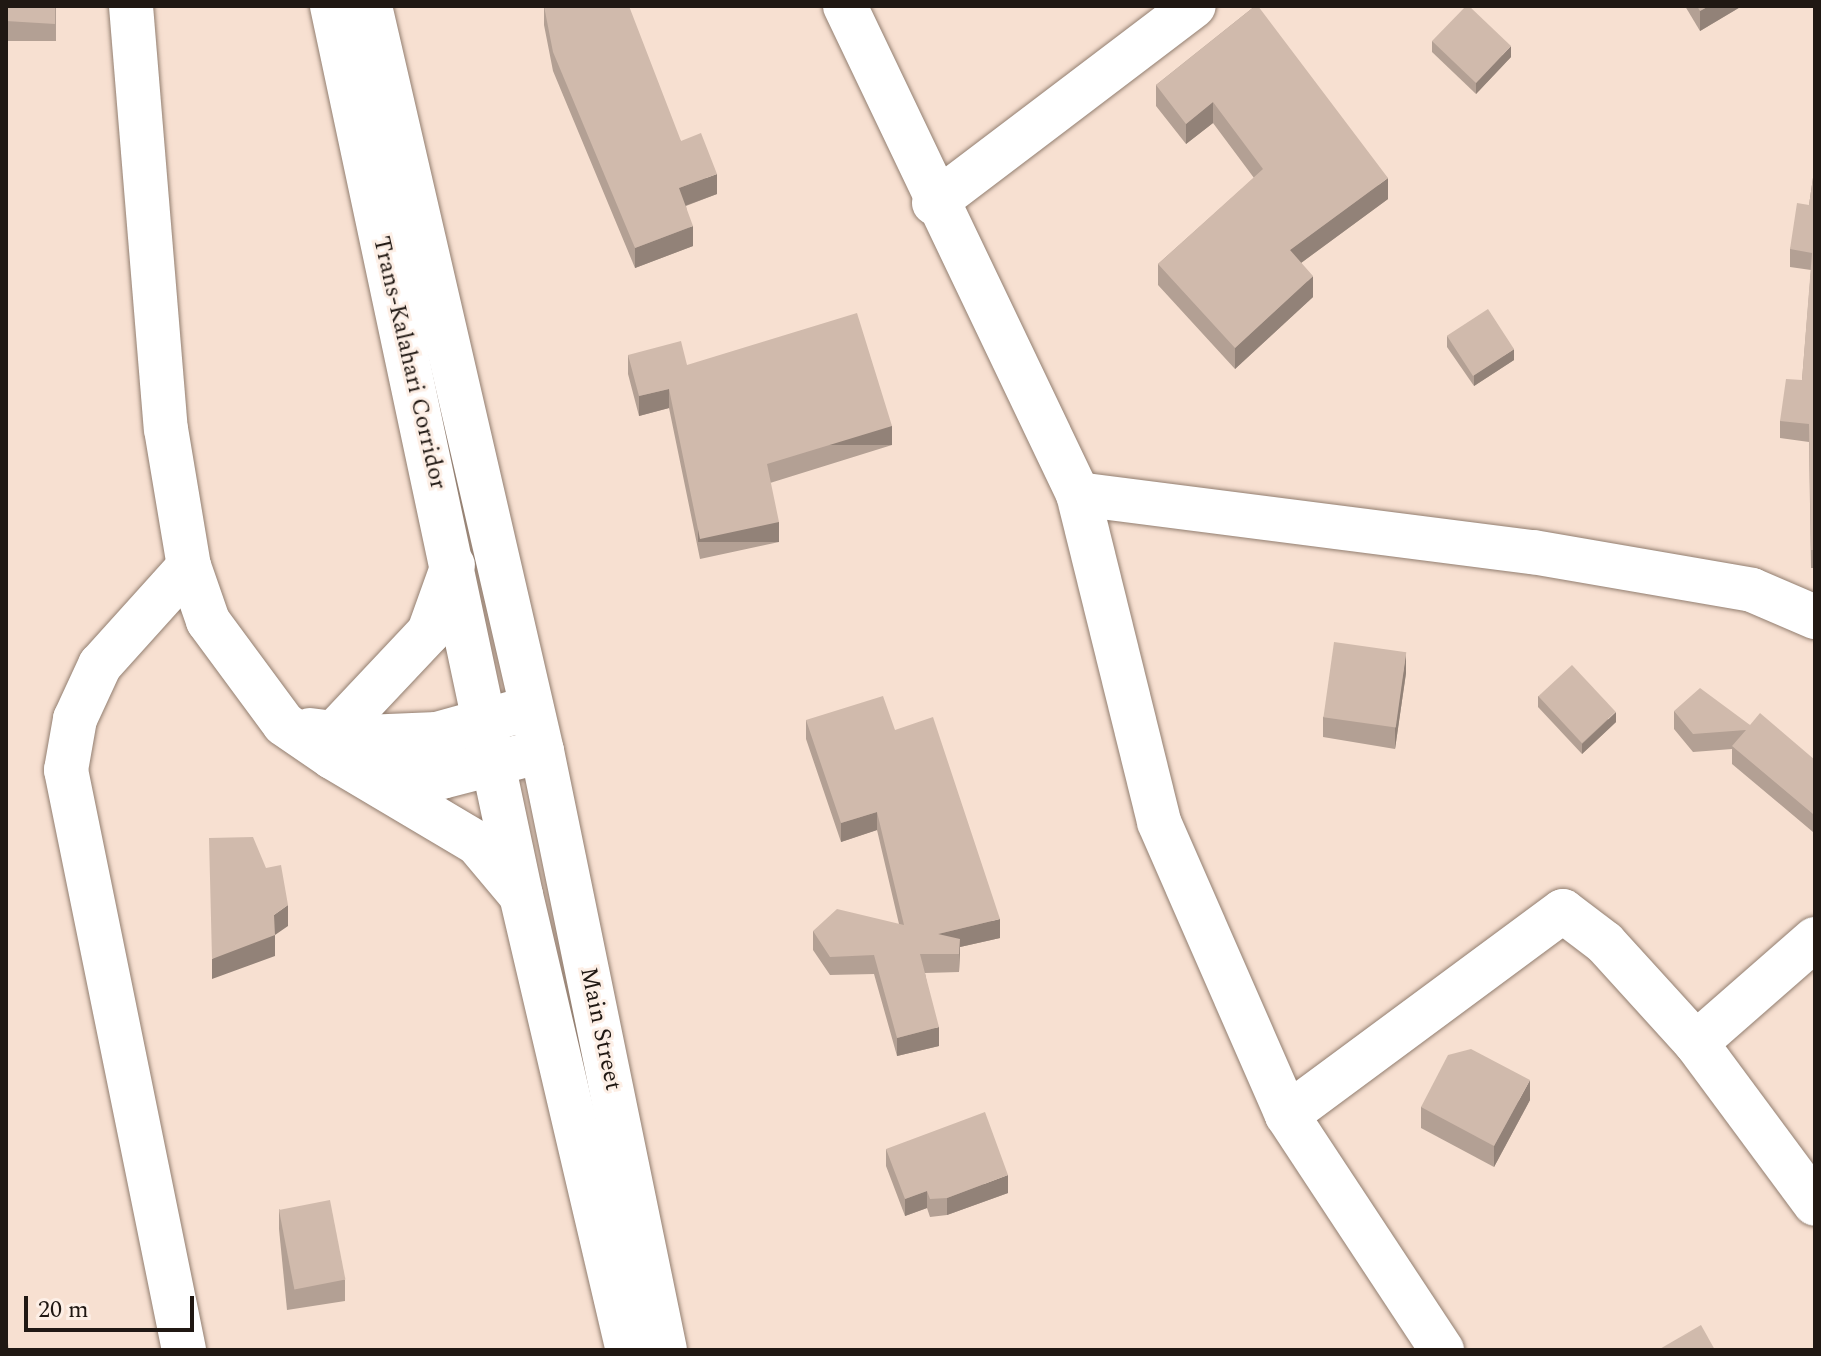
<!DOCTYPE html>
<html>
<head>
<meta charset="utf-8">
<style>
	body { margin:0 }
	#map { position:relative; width:1821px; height:1356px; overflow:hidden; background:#f7e0d1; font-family:Spectral,serif }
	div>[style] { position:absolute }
	.roads { filter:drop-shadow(0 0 2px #927e70) drop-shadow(0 0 2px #927e70) }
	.minor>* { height:44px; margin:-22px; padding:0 22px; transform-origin:22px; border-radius:22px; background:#fff }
	.trunk>* { height:44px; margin:-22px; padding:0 22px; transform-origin:22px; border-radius:22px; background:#fff }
	.wall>* { inset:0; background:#b3a094; transform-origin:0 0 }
	.shaded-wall>* { inset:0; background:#928278; transform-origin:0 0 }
	.building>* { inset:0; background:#d0baac; transform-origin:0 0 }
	span { translate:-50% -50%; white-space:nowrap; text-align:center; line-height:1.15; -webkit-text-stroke:6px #fdefe6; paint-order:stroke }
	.street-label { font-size:24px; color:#201813 }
	.frame { position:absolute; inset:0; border:8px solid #201813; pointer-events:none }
	.scale { position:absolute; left:24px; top:1296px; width:170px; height:36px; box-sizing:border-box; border:4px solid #201813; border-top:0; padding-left:10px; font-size:24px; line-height:28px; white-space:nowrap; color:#201813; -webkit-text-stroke:6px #fdefe6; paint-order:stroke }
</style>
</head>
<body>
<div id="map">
	<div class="roads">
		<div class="minor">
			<i style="left:131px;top:6px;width:424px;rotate:85.3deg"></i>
			<i style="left:166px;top:429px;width:139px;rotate:80.5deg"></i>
			<i style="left:189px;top:566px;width:58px;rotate:70.9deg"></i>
			<i style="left:208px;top:621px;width:128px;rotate:53.6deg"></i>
			<i style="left:284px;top:724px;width:58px;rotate:34.5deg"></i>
			<i style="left:332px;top:757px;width:79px;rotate:14.7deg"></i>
			<i style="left:408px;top:777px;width:34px"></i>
			<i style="left:442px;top:777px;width:103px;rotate:-14.6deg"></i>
			<i style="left:845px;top:6px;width:541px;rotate:64.48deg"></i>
			<i style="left:1078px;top:494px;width:459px;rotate:7.3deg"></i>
			<i style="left:1533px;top:552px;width:222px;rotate:9.8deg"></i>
			<i style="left:1752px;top:590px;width:69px;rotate:23.2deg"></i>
			<i style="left:934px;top:203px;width:326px;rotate:-37.2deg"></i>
			<i style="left:1078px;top:494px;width:338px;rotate:76.1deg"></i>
			<i style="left:1159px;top:822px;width:320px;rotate:66.4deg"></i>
			<i style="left:1287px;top:1115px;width:282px;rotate:56.6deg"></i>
			<i style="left:310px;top:730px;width:55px;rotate:7.3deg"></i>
			<i style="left:365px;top:737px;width:72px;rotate:-2.4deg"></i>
			<i style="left:437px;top:734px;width:98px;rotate:-15.5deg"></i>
			<i style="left:1696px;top:1043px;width:158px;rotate:-41.2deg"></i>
			<i style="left:1287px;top:1115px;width:343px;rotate:-36.5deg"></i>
			<i style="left:1563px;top:911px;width:53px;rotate:37.3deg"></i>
			<i style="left:1605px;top:943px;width:135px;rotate:47.7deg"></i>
			<i style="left:1696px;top:1043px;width:200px;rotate:53.5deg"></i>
			<i style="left:184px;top:1350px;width:592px;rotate:-101.5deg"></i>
			<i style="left:66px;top:770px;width:52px;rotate:-80deg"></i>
			<i style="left:75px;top:719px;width:60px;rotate:-65.2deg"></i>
			<i style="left:100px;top:665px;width:133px;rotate:-48deg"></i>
		</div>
		<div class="trunk">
			<i style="left:332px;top:6px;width:909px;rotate:78deg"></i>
			<i style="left:521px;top:895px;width:467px;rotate:76.8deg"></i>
			<i style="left:370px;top:6px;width:765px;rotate:77deg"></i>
			<i style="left:542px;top:751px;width:611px;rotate:78.4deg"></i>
			<i style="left:332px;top:735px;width:141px;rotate:-46.7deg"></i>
			<i style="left:429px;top:632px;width:71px;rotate:-70.3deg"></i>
			<i style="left:332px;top:757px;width:169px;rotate:30.7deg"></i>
			<i style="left:477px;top:843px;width:65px;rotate:50deg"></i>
		</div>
	</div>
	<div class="wall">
		<i style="left:6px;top:6px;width:50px;height:35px"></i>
		<i style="clip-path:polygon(544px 6px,681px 141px,717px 194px,686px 206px,693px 246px,635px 268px,553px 71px,544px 25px)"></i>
		<i style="clip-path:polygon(1255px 6px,1388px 199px,1301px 263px,1313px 297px,1235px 369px,1158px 285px,1158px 264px,1254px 178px,1213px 123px,1186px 144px,1156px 106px,1156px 85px)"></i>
		<i style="clip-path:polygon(1685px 6px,1742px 6px,1700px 31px)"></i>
		<i style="clip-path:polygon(1432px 41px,1511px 57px,1476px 94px,1432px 52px)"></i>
		<i style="clip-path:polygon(1815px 164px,1815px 568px,1811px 568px,1809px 442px,1780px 438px,1780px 421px,1802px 380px,1811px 270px,1790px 267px,1790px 249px,1809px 205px)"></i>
		<i style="clip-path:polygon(1447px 336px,1514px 360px,1474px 386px,1447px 347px)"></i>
		<i style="clip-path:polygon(628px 355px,687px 365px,892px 445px,770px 483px,779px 542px,700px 559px,669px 408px,639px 416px,628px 374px)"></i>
		<i style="clip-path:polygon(1406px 673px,1395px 749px,1323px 737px,1323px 717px)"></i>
		<i style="clip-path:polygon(1538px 696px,1616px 722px,1582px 754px,1538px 707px)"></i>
		<i style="clip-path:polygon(1674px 711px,1750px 725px,1815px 760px,1815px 829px,1813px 832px,1732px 764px,1732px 749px,1693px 752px,1674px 729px)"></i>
		<i style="clip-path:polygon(806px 720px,895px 730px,1000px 938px,960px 947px,959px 972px,925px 973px,939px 1046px,897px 1056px,874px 974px,830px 975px,813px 950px,813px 931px,899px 924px,877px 830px,841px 842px,806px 739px)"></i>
		<i style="clip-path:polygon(1530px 1100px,1494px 1167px,1421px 1128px,1421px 1107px)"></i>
		<i style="clip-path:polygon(886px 1149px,1008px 1193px,947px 1215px,930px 1217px,927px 1208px,905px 1216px,886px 1166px)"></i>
		<i style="clip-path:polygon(279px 1209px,345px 1280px,345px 1301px,287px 1310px,279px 1229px)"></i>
	</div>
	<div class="shaded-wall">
		<i style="clip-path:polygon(1709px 6px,1742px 6px,1700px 31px,1700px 11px)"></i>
		<i style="clip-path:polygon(1511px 46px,1511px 57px,1476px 94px,1476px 83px)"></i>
		<i style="clip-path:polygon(1213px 102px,1213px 123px,1186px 144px,1186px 124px)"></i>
		<i style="clip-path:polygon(717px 174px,717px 194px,679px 208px,679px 188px)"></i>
		<i style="clip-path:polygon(1388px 178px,1388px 199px,1290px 271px,1290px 250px)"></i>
		<i style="clip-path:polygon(693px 226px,693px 246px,635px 268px,635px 248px)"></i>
		<i style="clip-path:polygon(1313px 276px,1313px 297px,1235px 369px,1235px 348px)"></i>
		<i style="clip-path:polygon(1514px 349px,1514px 360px,1474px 386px,1474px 375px)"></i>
		<i style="clip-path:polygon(669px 389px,669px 408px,639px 416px,639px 396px)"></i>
		<i style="left:892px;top:426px;width:19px;height:131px;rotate:90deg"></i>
		<i style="left:779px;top:522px;width:20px;height:81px;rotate:90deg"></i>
		<i style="clip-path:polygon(1406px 652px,1406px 673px,1395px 749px,1395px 728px)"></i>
		<i style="clip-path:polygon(1616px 712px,1616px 722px,1582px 754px,1582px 744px)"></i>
		<i style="clip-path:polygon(877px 812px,877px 830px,841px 842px,841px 823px)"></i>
		<i style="clip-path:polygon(1815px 812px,1815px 829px,1813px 832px,1813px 814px)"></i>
		<i style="clip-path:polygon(288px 905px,288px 926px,275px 935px,275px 956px,212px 979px,212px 959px)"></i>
		<i style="clip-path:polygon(1000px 919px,1000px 938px,960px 947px,959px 972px,959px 954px,938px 934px)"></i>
		<i style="clip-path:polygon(939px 1027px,939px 1046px,897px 1056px,897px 1038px)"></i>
		<i style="clip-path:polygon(1530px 1080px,1530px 1100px,1494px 1167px,1494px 1146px)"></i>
		<i style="clip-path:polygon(1008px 1175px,1008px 1193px,947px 1215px,947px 1198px)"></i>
		<i style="clip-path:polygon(927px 1191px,927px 1208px,905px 1216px,905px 1199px)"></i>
	</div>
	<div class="building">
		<i style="clip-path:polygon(6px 6px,55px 6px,55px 24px,6px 21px)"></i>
		<i style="clip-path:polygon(544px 6px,629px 6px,681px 141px,701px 133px,717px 174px,679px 188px,693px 226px,635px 248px,553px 52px)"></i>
		<i style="clip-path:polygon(1255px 6px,1258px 6px,1388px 178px,1290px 250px,1313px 276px,1235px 348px,1158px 264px,1263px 169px,1213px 102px,1186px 124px,1156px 85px)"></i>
		<i style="clip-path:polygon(1466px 6px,1469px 6px,1511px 46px,1476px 83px,1432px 41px)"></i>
		<i style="clip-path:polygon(1697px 6px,1709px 6px,1700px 11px)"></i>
		<i style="clip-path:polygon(1815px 164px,1815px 550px,1811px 550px,1809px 424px,1780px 421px,1786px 379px,1802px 380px,1812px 253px,1790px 249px,1797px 203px,1809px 205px)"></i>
		<i style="left:1488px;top:309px;width:48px;height:49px;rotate:57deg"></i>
		<i style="clip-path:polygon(857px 313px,892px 426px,767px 464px,779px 522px,700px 539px,669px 389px,639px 396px,628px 355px,681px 341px,687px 365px)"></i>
		<i style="left:1334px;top:642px;width:73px;height:76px;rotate:8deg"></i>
		<i style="left:1572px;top:665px;width:64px;height:46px;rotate:47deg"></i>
		<i style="clip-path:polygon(1700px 688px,1750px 725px,1760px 713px,1815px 760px,1815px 812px,1813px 814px,1732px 746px,1746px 730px,1693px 734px,1674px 711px)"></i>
		<i style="clip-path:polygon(883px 696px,895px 730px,933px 717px,1000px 919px,938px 934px,960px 939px,959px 954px,920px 954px,939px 1027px,897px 1038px,874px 955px,830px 957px,813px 931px,837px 909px,904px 925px,877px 812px,841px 823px,806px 720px)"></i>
		<i style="clip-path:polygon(253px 837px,266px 868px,281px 865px,288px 905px,274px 915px,275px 935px,212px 959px,209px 838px)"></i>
		<i style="clip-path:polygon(1471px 1049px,1530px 1080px,1494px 1146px,1421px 1107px,1448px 1055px)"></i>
		<i style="clip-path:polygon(985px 1112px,1008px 1175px,947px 1198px,930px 1199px,927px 1191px,905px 1199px,886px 1149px)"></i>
		<i style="left:330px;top:1200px;width:81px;height:52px;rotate:79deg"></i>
		<i style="clip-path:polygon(1701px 1325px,1715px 1350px,1658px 1350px)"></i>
		<i style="clip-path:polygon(6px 1327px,9px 1350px,6px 1350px)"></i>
	</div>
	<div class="street-label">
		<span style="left:409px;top:363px;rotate:77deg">Trans-Kalahari Corridor</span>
		<span style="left:600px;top:1029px;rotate:78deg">Main Street</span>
	</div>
	<div class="frame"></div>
	<div class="scale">20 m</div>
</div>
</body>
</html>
